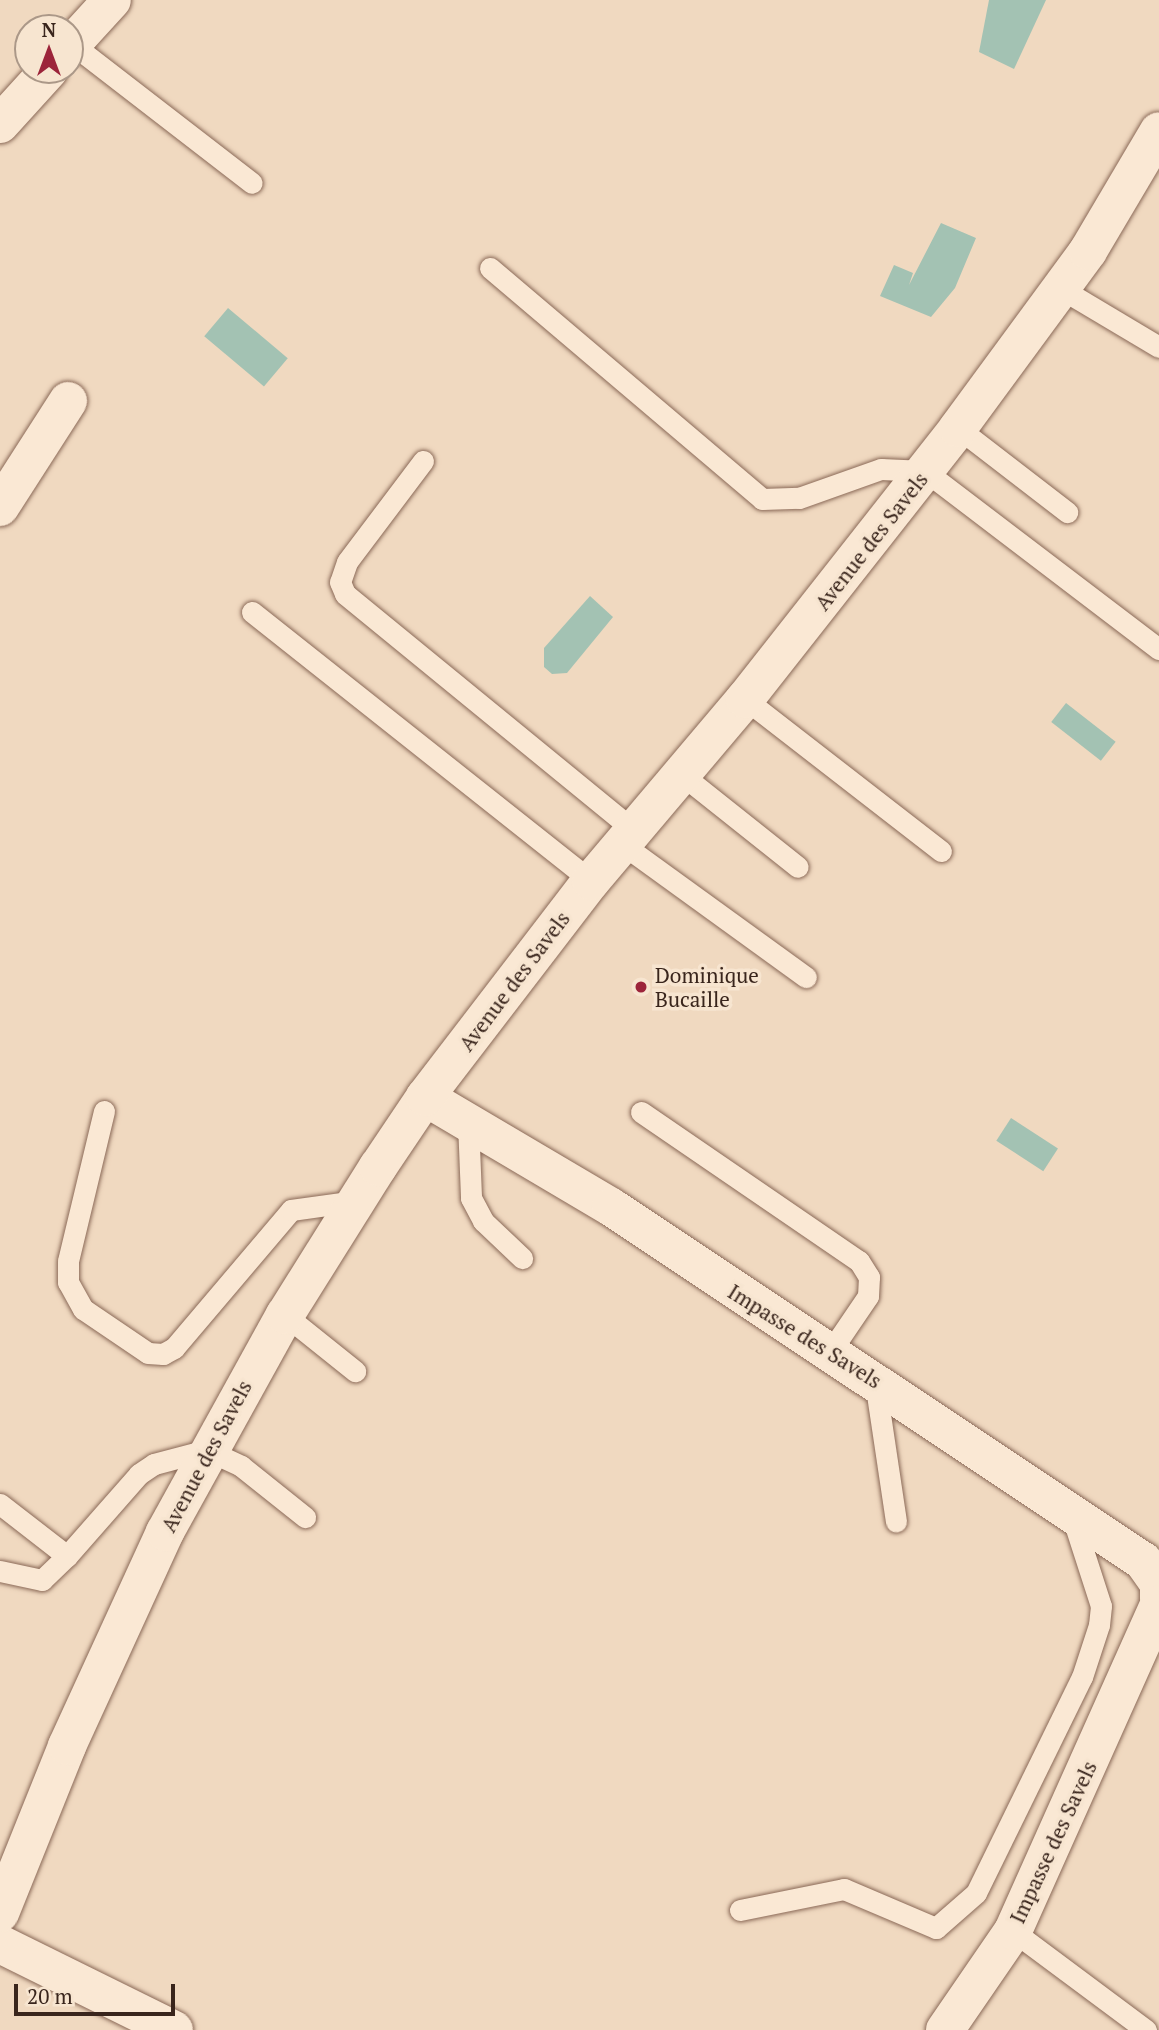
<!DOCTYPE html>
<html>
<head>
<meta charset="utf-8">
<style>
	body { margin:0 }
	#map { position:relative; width:1159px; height:2030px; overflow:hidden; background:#f0d9c0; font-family:"PT Serif",serif }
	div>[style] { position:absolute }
	.water>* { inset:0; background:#a3c2b3; transform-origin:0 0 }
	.roads { filter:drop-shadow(0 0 2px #8a6957) drop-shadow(0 0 2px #8a6957) }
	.lane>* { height:21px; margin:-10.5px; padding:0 10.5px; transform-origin:10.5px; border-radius:10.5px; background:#fae8d4 }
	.street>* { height:38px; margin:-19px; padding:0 19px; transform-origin:19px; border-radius:19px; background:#fae8d4 }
	.secondary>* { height:38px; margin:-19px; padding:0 19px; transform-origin:19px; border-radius:19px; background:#fae8d4 }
	.dots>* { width:19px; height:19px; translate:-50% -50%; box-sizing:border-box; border:4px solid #f7e5d0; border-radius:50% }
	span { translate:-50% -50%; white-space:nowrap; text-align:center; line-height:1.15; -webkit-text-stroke:7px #f7e5d0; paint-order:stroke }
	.street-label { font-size:21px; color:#39251c }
	.poi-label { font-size:21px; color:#39251c }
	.left { translate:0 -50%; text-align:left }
	.north { position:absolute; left:14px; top:14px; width:70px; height:70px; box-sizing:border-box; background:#f7e5d0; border:2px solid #ab9888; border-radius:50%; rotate:0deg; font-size:19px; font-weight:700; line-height:28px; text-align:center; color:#39251c }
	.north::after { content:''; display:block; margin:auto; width:24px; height:32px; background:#9c243a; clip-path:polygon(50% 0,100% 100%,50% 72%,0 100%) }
	.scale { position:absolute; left:14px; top:1984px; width:161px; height:32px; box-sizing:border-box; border:4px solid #39251c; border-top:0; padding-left:9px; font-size:21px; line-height:24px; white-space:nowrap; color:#39251c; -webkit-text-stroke:5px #f7e5d0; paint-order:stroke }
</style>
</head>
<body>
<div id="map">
	<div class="water">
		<i style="clip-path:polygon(989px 0,1046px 0,1014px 69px,979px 52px)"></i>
		<i style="clip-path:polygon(941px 223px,976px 238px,955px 288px,931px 317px,880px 296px,894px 265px,913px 273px,909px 285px)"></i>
		<i style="left:228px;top:308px;width:78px;height:37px;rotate:40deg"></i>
		<i style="clip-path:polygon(590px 596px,613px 617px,567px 673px,552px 674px,544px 667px,544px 648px)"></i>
		<i style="left:1066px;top:703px;width:63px;height:24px;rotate:38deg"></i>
		<i style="left:1011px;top:1118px;width:56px;height:27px;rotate:33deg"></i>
	</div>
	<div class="roads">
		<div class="lane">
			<i style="left:72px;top:44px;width:227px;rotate:37.7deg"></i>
			<i style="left:490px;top:268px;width:357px;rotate:40.3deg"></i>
			<i style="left:762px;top:499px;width:37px;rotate:-2deg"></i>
			<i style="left:799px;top:498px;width:87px;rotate:-19.5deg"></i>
			<i style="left:881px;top:469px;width:44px;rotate:2.6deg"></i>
			<i style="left:925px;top:471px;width:294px;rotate:37.3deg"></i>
			<i style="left:1060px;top:288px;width:115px;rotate:30.8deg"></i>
			<i style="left:958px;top:428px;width:138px;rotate:37.6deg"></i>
			<i style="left:423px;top:461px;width:126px;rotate:127deg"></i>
			<i style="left:347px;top:562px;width:21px;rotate:109deg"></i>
			<i style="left:340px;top:582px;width:13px;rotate:67deg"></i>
			<i style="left:345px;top:594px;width:371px;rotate:39.3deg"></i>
			<i style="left:252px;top:612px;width:433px;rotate:38.4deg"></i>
			<i style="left:745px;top:699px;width:248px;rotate:37.8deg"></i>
			<i style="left:681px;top:774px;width:149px;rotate:38.5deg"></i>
			<i style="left:622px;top:844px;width:227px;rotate:35.9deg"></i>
			<i style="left:104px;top:1111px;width:154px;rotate:103.5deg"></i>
			<i style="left:68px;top:1261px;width:21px;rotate:90deg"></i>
			<i style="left:68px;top:1282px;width:31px;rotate:61deg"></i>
			<i style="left:83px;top:1309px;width:78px;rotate:34.1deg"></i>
			<i style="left:148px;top:1353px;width:15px;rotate:4deg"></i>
			<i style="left:163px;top:1354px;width:13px;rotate:-29deg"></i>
			<i style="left:174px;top:1348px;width:181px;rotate:-49.7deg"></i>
			<i style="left:291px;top:1210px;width:66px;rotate:-7.9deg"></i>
			<i style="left:641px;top:1112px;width:264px;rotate:34.4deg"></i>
			<i style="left:859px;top:1261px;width:19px;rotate:58deg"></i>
			<i style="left:869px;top:1277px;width:19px;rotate:93deg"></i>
			<i style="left:868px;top:1296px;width:68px;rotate:124.2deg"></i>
			<i style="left:468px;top:1122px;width:76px;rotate:87.7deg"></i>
			<i style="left:471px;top:1198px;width:26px;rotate:62deg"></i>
			<i style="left:483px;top:1221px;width:54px;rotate:43.5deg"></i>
			<i style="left:285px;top:1315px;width:90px;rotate:38.7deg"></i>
			<i style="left:875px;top:1381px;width:142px;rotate:81.5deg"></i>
			<i style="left:0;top:1504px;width:85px;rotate:37.8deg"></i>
			<i style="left:67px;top:1556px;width:109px;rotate:-48.7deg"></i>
			<i style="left:139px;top:1474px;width:18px;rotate:-34deg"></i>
			<i style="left:154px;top:1464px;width:55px;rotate:-14.8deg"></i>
			<i style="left:207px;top:1450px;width:38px;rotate:25deg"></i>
			<i style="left:241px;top:1466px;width:82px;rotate:38.6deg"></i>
			<i style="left:0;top:1571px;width:43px;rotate:12.1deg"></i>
			<i style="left:42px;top:1580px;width:35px;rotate:-44deg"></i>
			<i style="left:740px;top:1910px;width:106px;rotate:-11.4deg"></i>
			<i style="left:844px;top:1889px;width:100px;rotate:23deg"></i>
			<i style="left:936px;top:1928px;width:53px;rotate:-41.2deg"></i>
			<i style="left:976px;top:1893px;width:241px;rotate:-63.9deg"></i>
			<i style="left:1082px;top:1677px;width:55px;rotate:-71.9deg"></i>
			<i style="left:1099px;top:1625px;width:19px;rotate:-84deg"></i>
			<i style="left:1101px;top:1606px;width:95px;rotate:-107.9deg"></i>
			<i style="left:1013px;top:1931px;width:166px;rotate:36.7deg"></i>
		</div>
		<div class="street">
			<i style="left:0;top:507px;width:126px;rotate:-57.3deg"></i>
			<i style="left:425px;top:1097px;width:216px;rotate:30.6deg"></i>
			<i style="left:611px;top:1207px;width:639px;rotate:33.64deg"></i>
			<i style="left:1143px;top:1561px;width:28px;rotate:55deg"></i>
			<i style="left:1159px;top:1584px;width:15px;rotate:90deg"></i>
			<i style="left:0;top:1944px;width:194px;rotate:26.3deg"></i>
			<i style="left:945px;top:2030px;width:120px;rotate:-55.5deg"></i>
			<i style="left:1013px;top:1931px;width:358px;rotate:-65.9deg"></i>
		</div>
		<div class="secondary">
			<i style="left:70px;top:46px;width:62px;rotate:-47.6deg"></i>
			<i style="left:0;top:124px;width:73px;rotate:-47.8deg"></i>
			<i style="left:0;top:1913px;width:180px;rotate:-68.1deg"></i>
			<i style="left:67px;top:1746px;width:235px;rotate:-65.4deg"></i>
			<i style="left:165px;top:1532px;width:248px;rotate:-61.1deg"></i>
			<i style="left:285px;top:1315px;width:175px;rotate:-57.9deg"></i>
			<i style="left:378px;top:1167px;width:84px;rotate:-56.1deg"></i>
			<i style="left:425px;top:1097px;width:272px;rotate:-52.5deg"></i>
			<i style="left:591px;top:881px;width:238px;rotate:-49.8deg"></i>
			<i style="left:745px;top:699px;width:345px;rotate:-51.8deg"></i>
			<i style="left:958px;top:428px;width:220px;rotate:-53.7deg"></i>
			<i style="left:1088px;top:251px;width:139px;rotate:-59.4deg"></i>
		</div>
	</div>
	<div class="dots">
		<i style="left:641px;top:987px;background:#9c243a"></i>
	</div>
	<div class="street-label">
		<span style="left:871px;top:541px;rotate:-52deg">Avenue des Savels</span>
		<span style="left:514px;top:981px;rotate:-53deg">Avenue des Savels</span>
		<span style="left:805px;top:1336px;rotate:32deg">Impasse des Savels</span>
		<span style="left:206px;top:1456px;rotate:-62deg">Avenue des Savels</span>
		<span style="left:1053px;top:1842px;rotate:-65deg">Impasse des Savels</span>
	</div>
	<div class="poi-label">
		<span class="left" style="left:655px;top:987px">Dominique<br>Bucaille</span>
	</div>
	<div class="north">N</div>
	<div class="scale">20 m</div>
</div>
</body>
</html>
